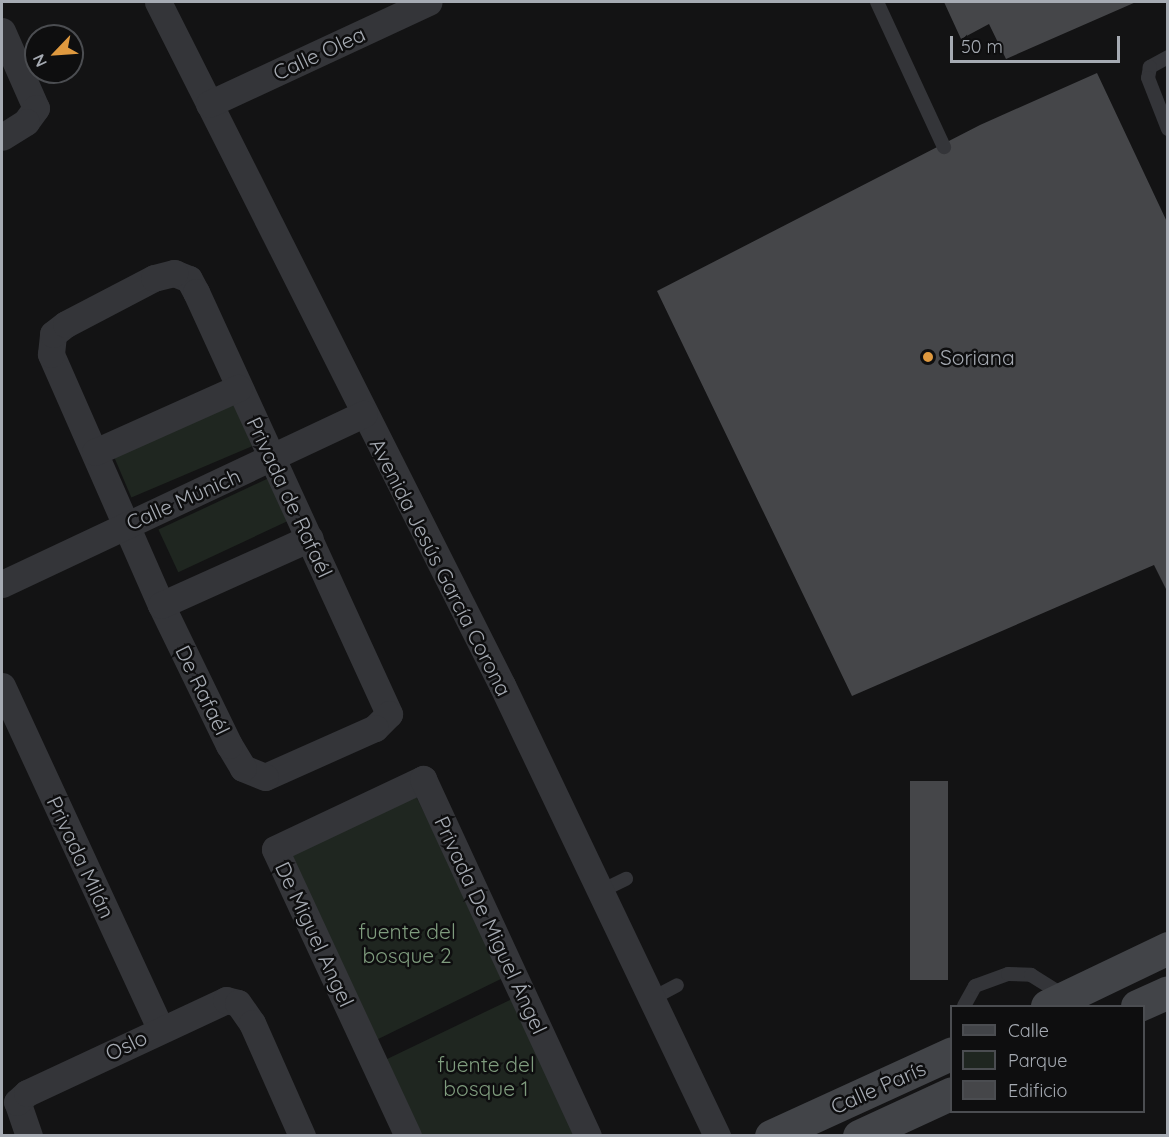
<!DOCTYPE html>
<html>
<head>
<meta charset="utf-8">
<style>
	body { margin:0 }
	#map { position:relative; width:1169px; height:1137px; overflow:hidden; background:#131314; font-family:Quicksand,sans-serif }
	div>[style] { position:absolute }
	.green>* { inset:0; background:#1f2620; transform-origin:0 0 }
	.building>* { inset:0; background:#454649; transform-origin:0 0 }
	.service>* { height:14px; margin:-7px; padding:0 7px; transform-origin:7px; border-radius:7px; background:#343539 }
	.minor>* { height:27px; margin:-13.5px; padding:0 13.5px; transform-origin:13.5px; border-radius:13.5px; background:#343539 }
	.secondary>* { height:33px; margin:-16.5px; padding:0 16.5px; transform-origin:16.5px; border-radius:16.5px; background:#424448 }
	.dots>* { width:16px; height:16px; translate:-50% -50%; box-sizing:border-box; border:3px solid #0e0e0f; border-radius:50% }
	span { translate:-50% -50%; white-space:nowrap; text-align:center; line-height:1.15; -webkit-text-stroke:5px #0e0e0f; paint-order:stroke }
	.street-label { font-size:21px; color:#a6abb3 }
	.poi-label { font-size:21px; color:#a6abb3 }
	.left { translate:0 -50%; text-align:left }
	.park-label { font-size:21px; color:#7f9c7e }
	.frame { position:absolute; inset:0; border:3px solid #a6abb3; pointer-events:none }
	.legend { position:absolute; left:950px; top:1005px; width:195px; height:108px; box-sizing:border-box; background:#0e0e0f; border:2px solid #4b4d51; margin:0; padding:8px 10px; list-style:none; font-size:18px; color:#a6abb3 }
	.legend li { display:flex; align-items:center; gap:12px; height:30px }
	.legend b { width:30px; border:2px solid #4b4d51 }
	.north { position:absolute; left:24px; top:24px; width:60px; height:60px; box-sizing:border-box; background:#0e0e0f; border:2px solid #4b4d51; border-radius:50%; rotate:245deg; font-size:16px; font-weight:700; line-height:24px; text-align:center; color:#a6abb3 }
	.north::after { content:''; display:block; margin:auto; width:21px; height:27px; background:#df993f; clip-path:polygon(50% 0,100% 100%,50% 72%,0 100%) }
	.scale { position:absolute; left:950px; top:36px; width:170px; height:27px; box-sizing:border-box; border:3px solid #a6abb3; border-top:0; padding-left:8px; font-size:18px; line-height:21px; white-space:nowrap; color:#a6abb3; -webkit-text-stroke:4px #0e0e0f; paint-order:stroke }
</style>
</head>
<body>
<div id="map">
	<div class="green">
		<i style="left:234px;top:404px;width:46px;height:131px;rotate:67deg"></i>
		<i style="left:269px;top:478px;width:47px;height:122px;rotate:65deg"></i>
		<i style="left:415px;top:794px;width:204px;height:141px;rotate:64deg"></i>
		<i style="clip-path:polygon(514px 998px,579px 1135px,419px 1135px,383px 1061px)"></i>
	</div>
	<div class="building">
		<i style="clip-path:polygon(944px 2px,1136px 2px,1006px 59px,989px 24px,961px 39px)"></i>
		<i style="clip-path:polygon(1097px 73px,1168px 224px,1168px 593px,1154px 565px,852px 696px,657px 291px,980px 125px)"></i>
		<i style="left:948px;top:781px;width:199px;height:38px;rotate:90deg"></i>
	</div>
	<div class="service">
		<i style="left:877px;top:2px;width:160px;rotate:65.2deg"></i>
		<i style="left:1168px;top:57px;width:21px;rotate:151deg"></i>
		<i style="left:1150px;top:67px;width:11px;rotate:100deg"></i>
		<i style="left:1148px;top:78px;width:55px;rotate:68.6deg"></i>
		<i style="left:601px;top:891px;width:28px;rotate:-26deg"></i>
		<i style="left:653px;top:998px;width:27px;rotate:-28deg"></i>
		<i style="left:964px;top:1006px;width:23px;rotate:-61deg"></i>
		<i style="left:975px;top:986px;width:35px;rotate:-20deg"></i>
		<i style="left:1008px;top:974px;width:23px;rotate:2deg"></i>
		<i style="left:1031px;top:975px;width:39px;rotate:32deg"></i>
	</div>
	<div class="minor">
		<i style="left:158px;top:2px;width:765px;rotate:63.27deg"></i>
		<i style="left:502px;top:685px;width:500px;rotate:64.5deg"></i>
		<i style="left:2px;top:31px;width:84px;rotate:66.2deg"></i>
		<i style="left:36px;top:108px;width:17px;rotate:126deg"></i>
		<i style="left:26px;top:122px;width:28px;rotate:148deg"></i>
		<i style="left:209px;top:104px;width:242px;rotate:-24.9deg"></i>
		<i style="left:174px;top:273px;width:16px;rotate:22deg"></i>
		<i style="left:189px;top:279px;width:15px;rotate:62deg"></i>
		<i style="left:196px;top:292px;width:464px;rotate:65.4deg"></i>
		<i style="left:389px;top:714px;width:20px;rotate:135deg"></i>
		<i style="left:375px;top:728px;width:120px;rotate:156deg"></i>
		<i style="left:265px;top:777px;width:24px;rotate:-158deg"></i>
		<i style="left:243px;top:768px;width:27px;rotate:-121deg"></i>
		<i style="left:229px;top:745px;width:156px;rotate:-115.9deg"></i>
		<i style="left:161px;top:605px;width:274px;rotate:-113.7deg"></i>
		<i style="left:51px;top:354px;width:20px;rotate:-84deg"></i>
		<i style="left:53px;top:334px;width:16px;rotate:-38deg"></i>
		<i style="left:66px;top:324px;width:99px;rotate:-27.6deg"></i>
		<i style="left:154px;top:278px;width:21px;rotate:-14deg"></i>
		<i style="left:95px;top:452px;width:157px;rotate:-24.1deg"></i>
		<i style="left:2px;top:584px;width:400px;rotate:-25.2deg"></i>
		<i style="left:161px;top:605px;width:163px;rotate:-24.2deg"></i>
		<i style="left:2px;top:686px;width:377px;rotate:65.2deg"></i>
		<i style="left:29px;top:1136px;width:36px;rotate:-109deg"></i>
		<i style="left:17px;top:1102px;width:13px;rotate:-42deg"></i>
		<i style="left:27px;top:1093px;width:220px;rotate:-25deg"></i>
		<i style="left:226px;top:1000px;width:12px;rotate:14deg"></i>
		<i style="left:238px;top:1003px;width:24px;rotate:55deg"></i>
		<i style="left:252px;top:1023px;width:124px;rotate:66.1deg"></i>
		<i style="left:408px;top:1136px;width:316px;rotate:-114.9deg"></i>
		<i style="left:275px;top:849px;width:164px;rotate:-25.3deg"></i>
		<i style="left:423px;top:779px;width:393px;rotate:65.2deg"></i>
	</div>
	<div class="secondary">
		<i style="left:1047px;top:1006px;width:134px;rotate:-25.6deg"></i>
		<i style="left:1137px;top:1006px;width:34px;rotate:-24deg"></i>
		<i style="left:771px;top:1136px;width:199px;rotate:-24.6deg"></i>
		<i style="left:859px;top:1136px;width:102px;rotate:-24.8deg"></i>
	</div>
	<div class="dots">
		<i style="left:928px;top:357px;background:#df993f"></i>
	</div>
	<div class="street-label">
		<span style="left:319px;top:53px;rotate:-25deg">Calle Olea</span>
		<span style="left:290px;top:497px;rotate:65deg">Privada de Rafaél</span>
		<span style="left:183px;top:499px;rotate:-24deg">Calle Múnich</span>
		<span style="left:441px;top:567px;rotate:63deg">Avenida Jesús García Corona</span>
		<span style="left:203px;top:690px;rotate:64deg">De Rafaél</span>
		<span style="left:81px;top:857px;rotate:65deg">Privada Milán</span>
		<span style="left:491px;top:925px;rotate:65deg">Privada De Miguel Ángel</span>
		<span style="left:315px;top:934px;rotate:65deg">De Miguel Angel</span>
		<span style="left:126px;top:1045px;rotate:-26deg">Oslo</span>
		<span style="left:878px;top:1087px;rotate:-24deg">Calle París</span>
	</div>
	<div class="poi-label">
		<span class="left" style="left:940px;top:357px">Soriana</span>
	</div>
	<div class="park-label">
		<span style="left:407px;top:943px">fuente del<br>bosque 2</span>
		<span style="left:486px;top:1076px">fuente del<br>bosque 1</span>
	</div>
	<div class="frame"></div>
	<ul class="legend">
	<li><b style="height:8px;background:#424448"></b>Calle</li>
	<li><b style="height:16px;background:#1f2620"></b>Parque</li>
	<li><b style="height:16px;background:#454649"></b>Edificio</li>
	</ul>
	<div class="north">N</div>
	<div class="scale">50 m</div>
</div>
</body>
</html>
